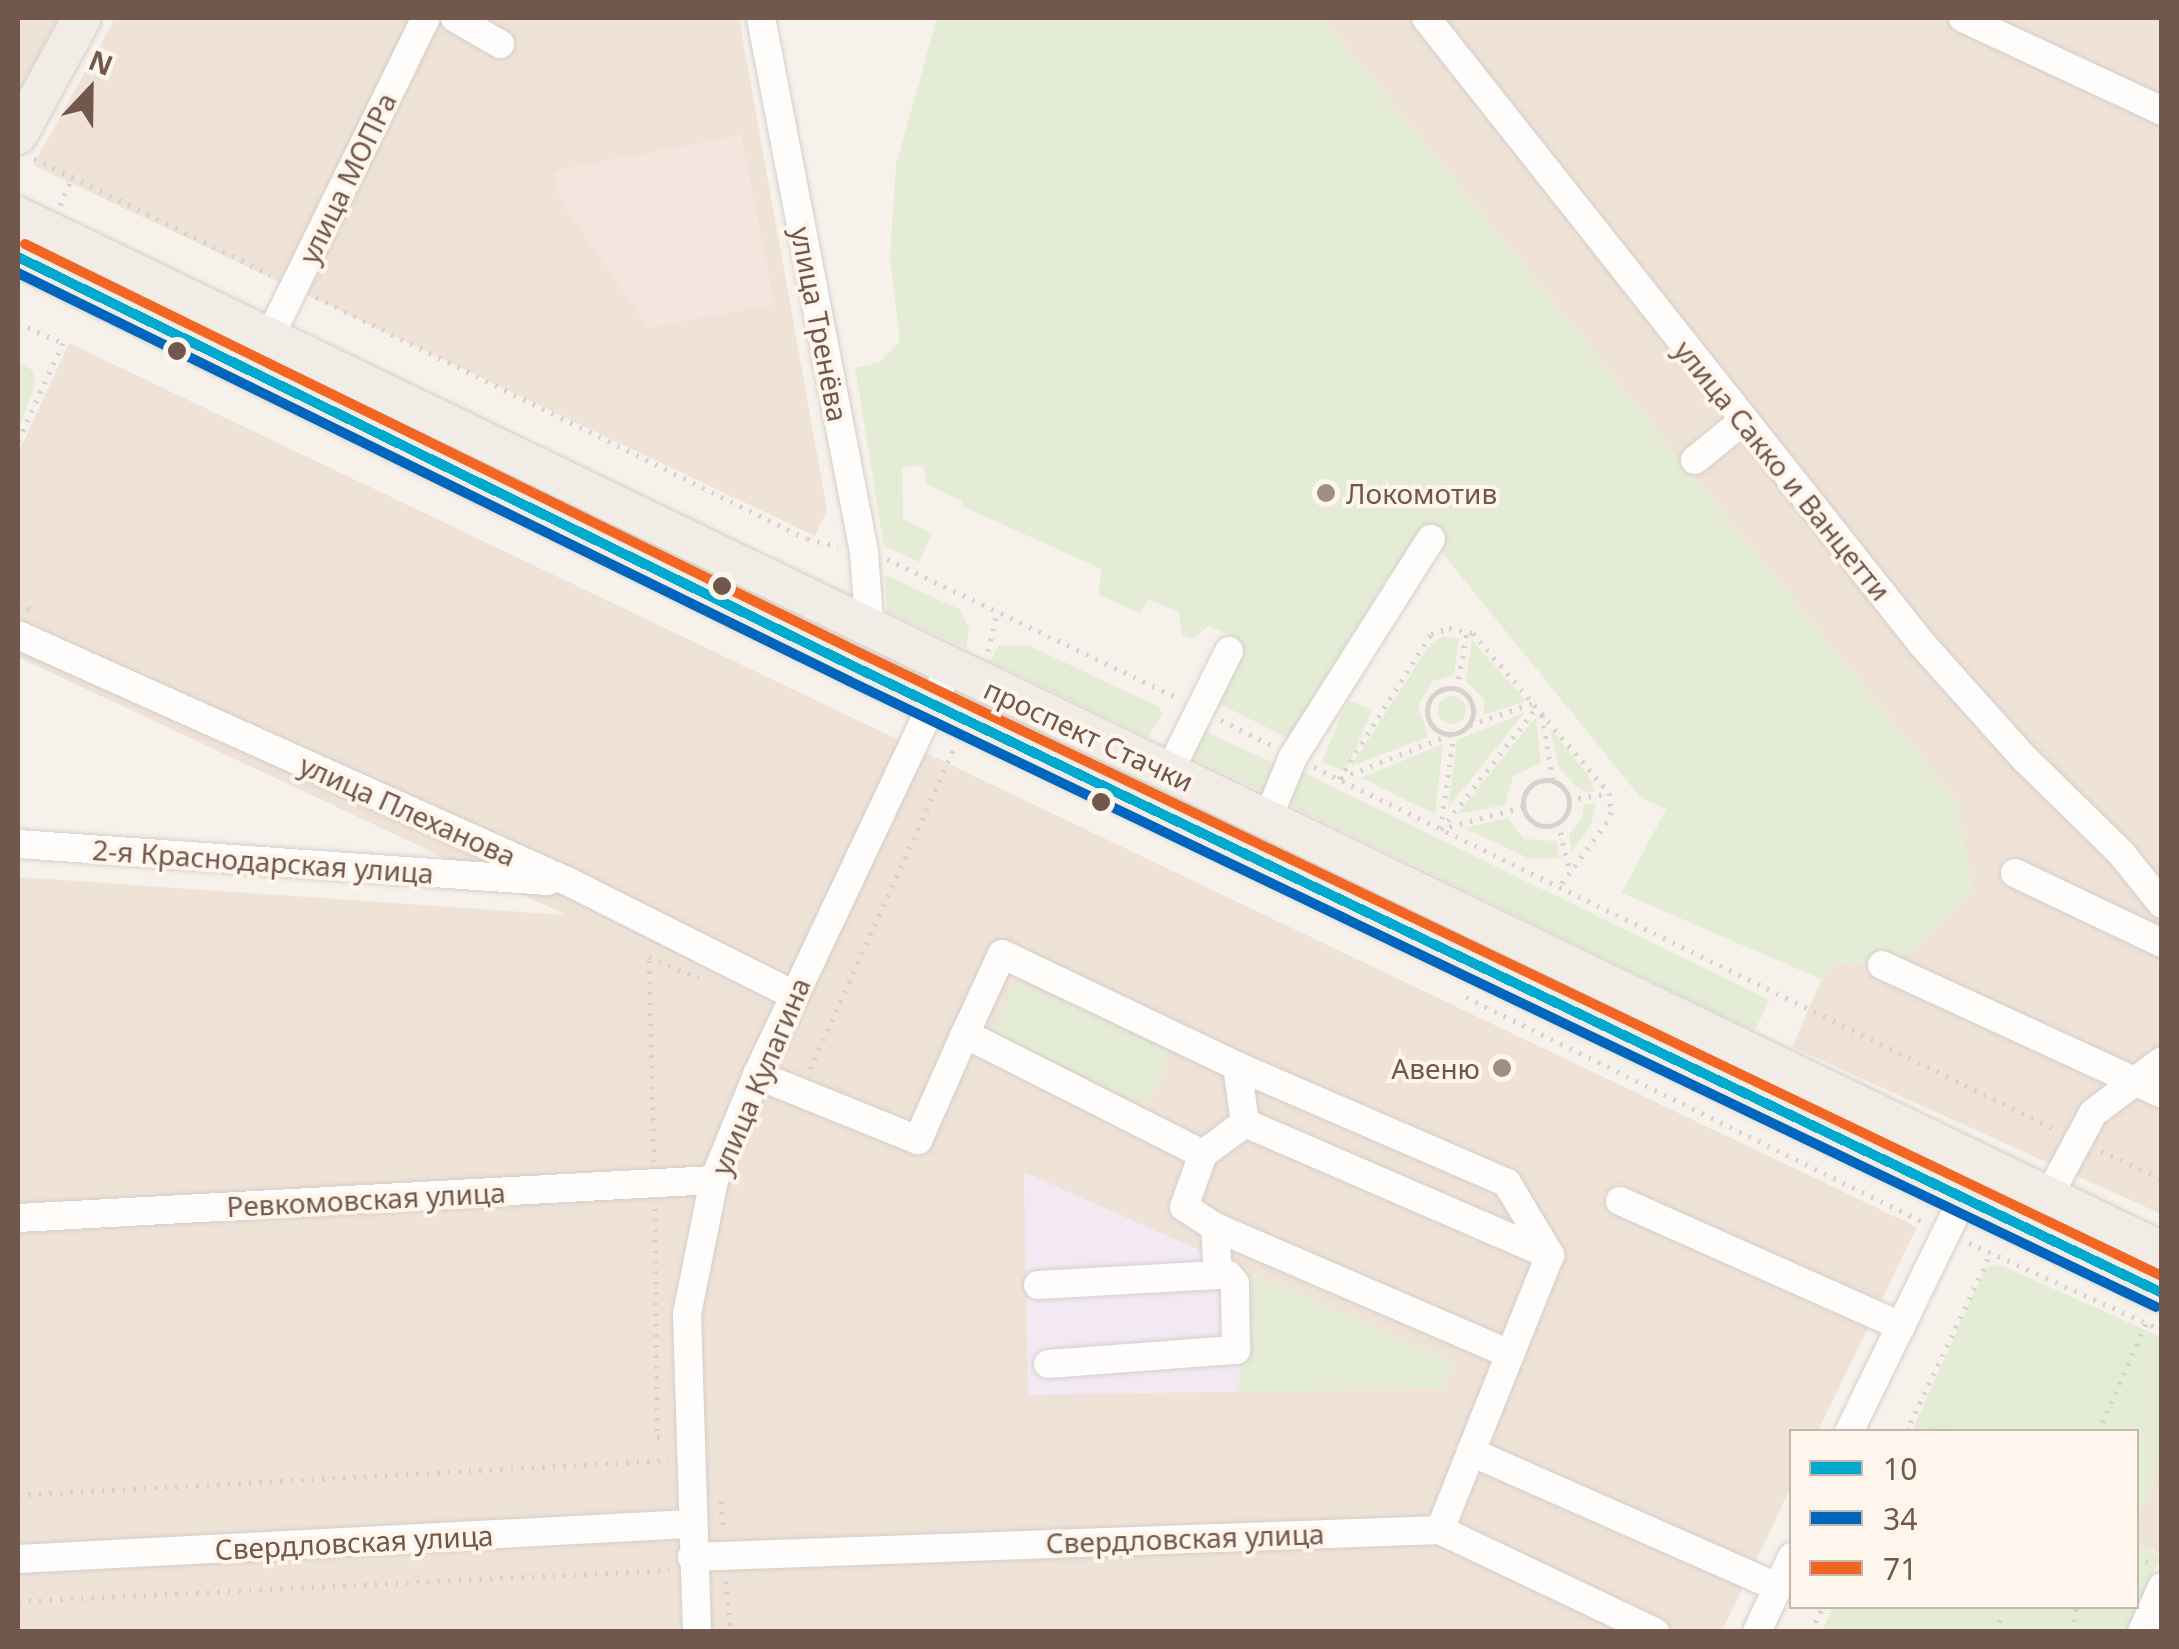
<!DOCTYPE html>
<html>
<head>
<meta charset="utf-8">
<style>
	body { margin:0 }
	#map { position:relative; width:2179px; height:1649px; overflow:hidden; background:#f6f1eb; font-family:"Noto Sans",sans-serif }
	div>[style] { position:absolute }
	.residential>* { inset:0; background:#efe3d8 }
	.commercial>* { inset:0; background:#f5e5df }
	.education>* { inset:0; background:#f2e9f2 }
	.green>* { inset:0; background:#e4ecd6; transform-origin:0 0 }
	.round { border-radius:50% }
	.path>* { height:5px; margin-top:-2.5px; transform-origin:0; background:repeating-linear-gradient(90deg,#d9d1ce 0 2.5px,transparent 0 10.5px) }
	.path>.ring { margin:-2.5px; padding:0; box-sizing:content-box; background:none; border:5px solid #d9d1ce; border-radius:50% }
	.roads { filter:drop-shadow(0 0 2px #d5cec9) drop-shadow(0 0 2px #d5cec9) }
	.minor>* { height:28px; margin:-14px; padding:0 14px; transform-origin:14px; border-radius:14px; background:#fefdfc }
	.major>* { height:38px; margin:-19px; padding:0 19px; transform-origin:19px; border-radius:19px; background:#f1ece6 }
	.bus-1>* { height:10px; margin:-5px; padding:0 5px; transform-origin:5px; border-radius:5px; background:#00a9ce }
	.bus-2>* { height:10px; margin:-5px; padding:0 5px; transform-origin:5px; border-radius:5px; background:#0065bd }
	.bus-3>* { height:10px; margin:-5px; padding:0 5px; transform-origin:5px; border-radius:5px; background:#f26522 }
	.dots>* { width:28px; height:28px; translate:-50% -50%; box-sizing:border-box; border:5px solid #fef5ec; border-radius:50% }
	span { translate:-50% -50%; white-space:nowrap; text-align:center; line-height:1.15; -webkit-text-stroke:8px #fef5ec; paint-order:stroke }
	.street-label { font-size:28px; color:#72574c }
	.poi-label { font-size:28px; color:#72574c }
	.left { translate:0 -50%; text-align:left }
	.right { translate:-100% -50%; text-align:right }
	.frame { position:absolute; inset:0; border:20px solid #72574c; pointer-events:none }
	.legend { position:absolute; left:1789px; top:1429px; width:350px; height:180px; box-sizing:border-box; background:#fef5ec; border:2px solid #c6b6ac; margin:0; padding:12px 18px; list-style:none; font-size:30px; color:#72574c }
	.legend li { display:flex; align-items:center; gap:20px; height:50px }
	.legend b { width:50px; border:2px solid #c6b6ac }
	.north { position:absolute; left:40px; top:40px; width:100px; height:100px; -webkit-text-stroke:8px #fef5ec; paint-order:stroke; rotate:22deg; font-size:28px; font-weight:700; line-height:40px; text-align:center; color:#72574c }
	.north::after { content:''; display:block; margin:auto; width:35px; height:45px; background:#72574c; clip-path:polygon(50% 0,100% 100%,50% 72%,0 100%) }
</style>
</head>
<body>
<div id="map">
	<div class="residential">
		<i style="clip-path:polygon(18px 18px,58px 18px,18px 94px)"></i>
		<i style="clip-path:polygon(115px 18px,739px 18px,827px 510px,815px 536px,33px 165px)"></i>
		<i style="clip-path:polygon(1323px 18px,2161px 18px,2161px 1214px,1792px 1047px,1828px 965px,1902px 959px,1957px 803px)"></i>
		<i style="clip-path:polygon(69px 343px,1917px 1227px,1818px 1431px,1792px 1432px,1791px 1487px,1722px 1631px,18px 1631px,18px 877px,566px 915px,18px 657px,18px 453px)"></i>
		<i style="clip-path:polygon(2161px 1464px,2161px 1554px,2137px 1543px,2137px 1519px)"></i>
	</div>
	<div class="commercial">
		<i style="clip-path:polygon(741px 135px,774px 304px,649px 328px,569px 213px,559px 197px,554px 171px)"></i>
	</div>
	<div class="education">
		<i style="clip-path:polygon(1024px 1172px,1453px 1363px,1443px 1388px,1028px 1395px)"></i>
	</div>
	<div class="green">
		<i style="clip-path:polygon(937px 18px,1323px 18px,1957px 803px,1973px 889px,1902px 959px,1829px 965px,1823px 980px,1622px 893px,1666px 809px,1641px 798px,1431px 539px,1389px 575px,1288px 738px,1206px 697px,1236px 637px,1208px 626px,1193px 639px,1182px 635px,1179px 612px,1149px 600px,1139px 613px,1099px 595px,1101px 569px,962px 506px,963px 502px,927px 484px,923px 465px,902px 468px,903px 519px,932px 533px,919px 562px,884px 546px,855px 368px,880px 362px,900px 342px,890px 258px,896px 165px)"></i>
		<i style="clip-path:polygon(18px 360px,33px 371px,35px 383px,18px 432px)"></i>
		<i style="clip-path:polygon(885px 575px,959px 609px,969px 628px,966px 649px,887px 611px)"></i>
		<i style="clip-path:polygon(1442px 637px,1459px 638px,1454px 675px,1433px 681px,1418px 705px,1428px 737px,1351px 766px,1431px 643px)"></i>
		<i style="clip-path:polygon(1472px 640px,1526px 701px,1484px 715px,1484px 699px,1466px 681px)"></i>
		<i style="clip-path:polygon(999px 645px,1028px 645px,1159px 707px,1162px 714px,1148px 737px,990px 661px)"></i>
		<i class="round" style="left:1438px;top:696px;width:28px;height:28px"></i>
		<i style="left:1348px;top:700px;width:26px;height:67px;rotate:23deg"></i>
		<i style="clip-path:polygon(1524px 713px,1448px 808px,1457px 740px)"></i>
		<i style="clip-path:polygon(1536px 717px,1541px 763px,1513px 776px,1505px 805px,1457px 814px)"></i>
		<i style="clip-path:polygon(1550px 728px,1588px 775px,1594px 792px,1581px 791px,1559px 768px)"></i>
		<i style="left:1200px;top:729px;width:84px;height:30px;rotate:25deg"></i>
		<i style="clip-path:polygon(1443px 744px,1435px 814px,1361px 778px)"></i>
		<i style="left:1296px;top:769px;width:527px;height:35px;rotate:26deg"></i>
		<i style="clip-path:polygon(1596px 803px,1591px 825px,1571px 852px,1569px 834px,1581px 820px,1584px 805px)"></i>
		<i style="clip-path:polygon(1507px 818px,1524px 839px,1556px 841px,1559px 858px,1530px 859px,1464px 828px)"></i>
		<i style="left:1017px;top:981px;width:170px;height:57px;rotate:25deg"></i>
		<i style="clip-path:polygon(1998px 1264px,2161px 1337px,2161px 1464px,2137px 1519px,2136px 1432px,1912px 1431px,1985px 1268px)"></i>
		<i style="clip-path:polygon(1243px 1269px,1453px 1363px,1443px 1388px,1239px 1392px)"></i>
		<i style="clip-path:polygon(2137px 1543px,2161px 1556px,2128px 1631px,1822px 1632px,1833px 1607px,2136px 1606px)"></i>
	</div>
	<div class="path">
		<i style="left:34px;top:158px;width:264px;rotate:26.3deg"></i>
		<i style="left:60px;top:205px;width:32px;rotate:-66deg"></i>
		<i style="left:316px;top:297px;width:547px;rotate:26.24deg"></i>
		<i style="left:807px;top:539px;width:32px;rotate:13deg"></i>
		<i style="left:18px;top:323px;width:49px;rotate:24deg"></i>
		<i style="left:63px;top:343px;width:108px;rotate:114.7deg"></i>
		<i style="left:887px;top:559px;width:325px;rotate:25.5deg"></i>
		<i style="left:18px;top:603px;width:16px;rotate:27deg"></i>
		<i style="left:988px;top:651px;width:42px;rotate:-76.3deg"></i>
		<i class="ring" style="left:1427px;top:688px;width:41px;height:41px"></i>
		<i style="left:1457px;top:689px;width:59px;rotate:-80.2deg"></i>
		<i style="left:1542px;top:715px;width:67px;rotate:80.5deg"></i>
		<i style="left:1221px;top:720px;width:58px;rotate:26.6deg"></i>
		<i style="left:1470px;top:725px;width:67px;rotate:-19.2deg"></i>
		<i style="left:1314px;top:767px;width:825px;rotate:26.04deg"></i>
		<i style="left:1341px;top:778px;width:122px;rotate:-21.7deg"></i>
		<i style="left:1454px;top:733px;width:93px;rotate:98deg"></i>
		<i style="left:1339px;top:779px;width:172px;rotate:-57.6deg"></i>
		<i style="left:1431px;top:634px;width:19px;rotate:-18deg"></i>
		<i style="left:1449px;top:628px;width:25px;rotate:12deg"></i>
		<i style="left:1473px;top:633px;width:210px;rotate:49.6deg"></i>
		<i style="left:1609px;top:793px;width:19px;rotate:84deg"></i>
		<i style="left:1611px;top:812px;width:11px;rotate:112deg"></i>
		<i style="left:1607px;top:822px;width:81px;rotate:126.4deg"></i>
		<i class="ring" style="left:1523px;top:780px;width:41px;height:41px"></i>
		<i style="left:1568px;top:800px;width:42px;rotate:-9.7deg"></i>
		<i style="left:1523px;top:807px;width:85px;rotate:165deg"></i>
		<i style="left:1441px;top:829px;width:155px;rotate:-51.8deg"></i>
		<i style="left:1558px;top:822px;width:51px;rotate:76.5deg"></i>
		<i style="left:1466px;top:997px;width:509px;rotate:26.21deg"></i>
		<i style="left:810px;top:1069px;width:354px;rotate:-65.8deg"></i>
		<i style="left:2101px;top:1151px;width:67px;rotate:24.7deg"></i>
		<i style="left:654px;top:1162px;width:205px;rotate:-91.4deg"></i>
		<i style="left:649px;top:957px;width:54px;rotate:22.8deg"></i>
		<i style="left:655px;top:1208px;width:229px;rotate:89.5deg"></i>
		<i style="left:657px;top:1437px;width:9px;rotate:6deg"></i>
		<i style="left:1969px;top:1243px;width:212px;rotate:24.3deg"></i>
		<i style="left:1907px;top:1430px;width:109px;rotate:1.1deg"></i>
		<i style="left:1906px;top:1432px;width:198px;rotate:-64.6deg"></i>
		<i style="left:2098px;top:1432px;width:119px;rotate:-66.2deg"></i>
		<i style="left:18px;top:1495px;width:652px;rotate:-3.08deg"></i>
		<i style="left:721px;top:1501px;width:29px;rotate:86deg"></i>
		<i style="left:2136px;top:1557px;width:17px;rotate:24deg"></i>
		<i style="left:726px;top:1581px;width:51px;rotate:84.4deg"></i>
		<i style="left:18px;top:1601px;width:652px;rotate:-2.73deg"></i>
		<i style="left:1811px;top:1632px;width:29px;rotate:-65deg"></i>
		<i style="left:1996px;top:1632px;width:21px;rotate:-71deg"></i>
		<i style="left:2074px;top:1632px;width:26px;rotate:-86deg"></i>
	</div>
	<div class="roads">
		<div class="minor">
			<i style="left:455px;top:18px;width:52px;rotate:30deg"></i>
			<i style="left:761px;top:18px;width:544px;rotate:79.08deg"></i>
			<i style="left:864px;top:552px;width:79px;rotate:85.7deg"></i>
			<i style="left:1426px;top:18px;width:799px;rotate:51.61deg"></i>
			<i style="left:1922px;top:644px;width:154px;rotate:48.2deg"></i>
			<i style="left:2025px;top:759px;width:134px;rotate:44.4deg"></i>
			<i style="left:2121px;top:853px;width:65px;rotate:51.2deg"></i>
			<i style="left:1963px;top:18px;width:220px;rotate:25deg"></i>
			<i style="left:269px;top:338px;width:356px;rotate:-63.9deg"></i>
			<i style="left:1695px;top:460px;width:62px;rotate:-39.1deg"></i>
			<i style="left:18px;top:635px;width:604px;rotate:24.15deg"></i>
			<i style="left:569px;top:882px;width:252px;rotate:26.7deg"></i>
			<i style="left:1169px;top:772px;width:135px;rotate:-63.6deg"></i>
			<i style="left:1267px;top:820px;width:68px;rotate:-67.6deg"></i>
			<i style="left:1293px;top:757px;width:258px;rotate:-57.7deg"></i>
			<i style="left:18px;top:844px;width:531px;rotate:3.99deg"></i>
			<i style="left:2015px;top:873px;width:163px;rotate:25.5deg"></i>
			<i style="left:1882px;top:965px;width:308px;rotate:24.7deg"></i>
			<i style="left:965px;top:1034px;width:88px;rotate:-65.2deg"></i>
			<i style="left:1002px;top:954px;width:260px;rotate:25.5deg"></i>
			<i style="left:1237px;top:1066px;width:58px;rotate:82deg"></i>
			<i style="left:1237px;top:1066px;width:294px;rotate:23.4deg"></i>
			<i style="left:1507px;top:1183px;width:84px;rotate:59.2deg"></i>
			<i style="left:757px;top:1075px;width:174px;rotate:22deg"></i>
			<i style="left:918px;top:1140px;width:116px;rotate:-66.1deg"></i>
			<i style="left:965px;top:1034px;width:267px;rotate:26.8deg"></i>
			<i style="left:1203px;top:1154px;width:52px;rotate:-36.4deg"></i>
			<i style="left:1245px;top:1123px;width:332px;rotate:23.4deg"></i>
			<i style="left:1550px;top:1255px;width:212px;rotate:111.9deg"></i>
			<i style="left:2048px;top:1197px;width:95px;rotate:-61.8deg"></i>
			<i style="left:2093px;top:1113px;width:86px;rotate:-37deg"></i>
			<i style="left:1620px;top:1201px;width:308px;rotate:24deg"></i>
			<i style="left:18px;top:1218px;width:697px;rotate:-3.13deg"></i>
			<i style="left:1215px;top:1227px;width:321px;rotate:23.3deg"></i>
			<i style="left:1038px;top:1285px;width:180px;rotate:-3.2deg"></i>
			<i style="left:1048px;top:1364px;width:189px;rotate:-4.3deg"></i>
			<i style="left:1236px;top:1350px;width:67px;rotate:-90.9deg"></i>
			<i style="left:1235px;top:1283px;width:11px;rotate:-131deg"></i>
			<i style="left:1228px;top:1275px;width:10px;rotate:180deg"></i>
			<i style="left:1218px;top:1275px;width:48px;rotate:-93.6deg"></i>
			<i style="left:1215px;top:1227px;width:37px;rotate:-147deg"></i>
			<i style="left:1184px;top:1207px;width:56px;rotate:-70.3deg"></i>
			<i style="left:1849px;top:1432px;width:260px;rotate:-64deg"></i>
			<i style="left:1440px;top:1530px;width:84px;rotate:-68.3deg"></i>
			<i style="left:1471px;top:1452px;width:334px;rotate:23.8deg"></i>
			<i style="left:692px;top:1557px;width:748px;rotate:-2.07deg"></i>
			<i style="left:1440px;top:1530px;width:238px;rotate:25.4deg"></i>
			<i style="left:18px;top:1559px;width:673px;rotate:-2.98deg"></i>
			<i style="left:697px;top:1632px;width:318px;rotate:-91.8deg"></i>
			<i style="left:687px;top:1314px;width:137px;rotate:-78.6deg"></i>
			<i style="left:714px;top:1180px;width:113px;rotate:-67.7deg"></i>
			<i style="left:757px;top:1075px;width:449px;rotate:-64.7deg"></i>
			<i style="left:1757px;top:1632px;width:83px;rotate:-65deg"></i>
			<i style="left:2142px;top:1632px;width:49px;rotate:-66deg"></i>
		</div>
		<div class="major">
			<i style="left:18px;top:135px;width:133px;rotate:-61.3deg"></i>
			<i style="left:18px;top:216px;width:2381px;rotate:25.77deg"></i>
			<i style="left:18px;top:257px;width:932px;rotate:26.1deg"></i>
			<i style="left:855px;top:667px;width:1449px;rotate:25.59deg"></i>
		</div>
	</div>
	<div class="bus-1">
		<i style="left:18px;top:257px;width:932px;rotate:26.1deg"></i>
		<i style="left:855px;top:667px;width:1449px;rotate:25.59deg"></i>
	</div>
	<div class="bus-2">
		<i style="left:18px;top:273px;width:926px;rotate:26.15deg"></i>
		<i style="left:849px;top:681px;width:1449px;rotate:25.59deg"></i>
	</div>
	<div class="bus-3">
		<i style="left:25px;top:244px;width:932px;rotate:26.1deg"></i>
		<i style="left:862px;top:654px;width:1441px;rotate:25.57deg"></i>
	</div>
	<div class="dots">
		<i style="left:177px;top:351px;background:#72574c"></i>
		<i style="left:1326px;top:493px;background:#a08d84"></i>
		<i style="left:722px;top:586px;background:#72574c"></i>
		<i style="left:1101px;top:802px;background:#72574c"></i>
		<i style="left:1502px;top:1068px;background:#a08d84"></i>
	</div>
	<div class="street-label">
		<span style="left:347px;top:178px;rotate:-64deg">улица МОПРа</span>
		<span style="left:820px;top:324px;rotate:79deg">улица Тренёва</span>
		<span style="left:1783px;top:470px;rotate:51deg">улица Сакко и Ванцетти</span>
		<span style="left:1089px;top:735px;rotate:25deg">проспект Стачки</span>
		<span style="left:408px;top:810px;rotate:24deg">улица Плеханова</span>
		<span style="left:263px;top:861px;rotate:4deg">2-я Краснодарская улица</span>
		<span style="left:760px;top:1076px;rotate:-67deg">улица Кулагина</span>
		<span style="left:366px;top:1199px;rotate:-3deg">Ревкомовская улица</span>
		<span style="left:1185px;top:1538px;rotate:-2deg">Свердловская улица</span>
		<span style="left:354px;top:1542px;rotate:-3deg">Свердловская улица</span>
	</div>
	<div class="poi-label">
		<span class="left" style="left:1346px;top:493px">Локомотив</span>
		<span class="right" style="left:1480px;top:1068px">Авеню</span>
	</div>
	<div class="frame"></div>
	<ul class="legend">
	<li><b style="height:12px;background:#00a9ce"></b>10</li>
	<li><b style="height:12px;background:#0065bd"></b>34</li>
	<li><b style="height:12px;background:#f26522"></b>71</li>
	</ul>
	<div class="north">N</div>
</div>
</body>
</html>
